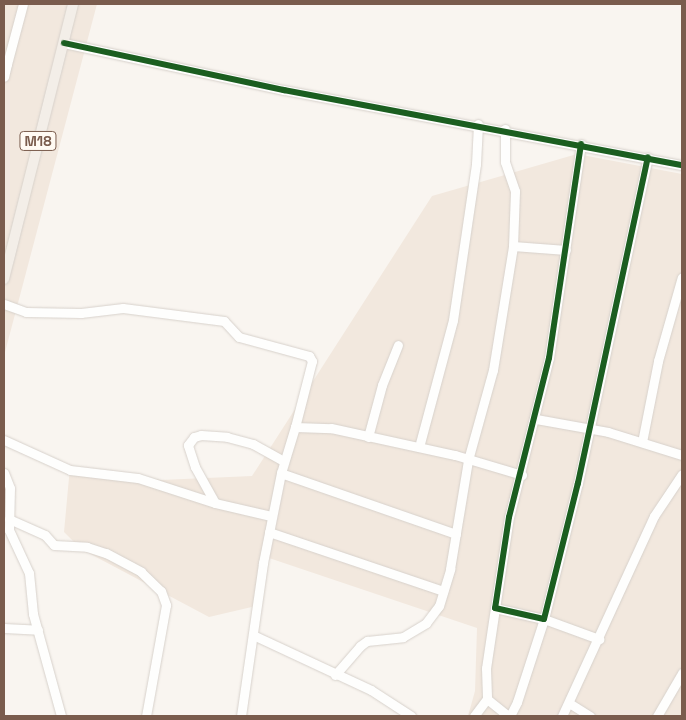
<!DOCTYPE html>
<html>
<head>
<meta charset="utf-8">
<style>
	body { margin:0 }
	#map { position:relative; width:686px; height:720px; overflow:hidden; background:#f9f5f0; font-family:"Space Grotesk",sans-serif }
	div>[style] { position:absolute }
	.residential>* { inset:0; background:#f2e8de }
	.roads { filter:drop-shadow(0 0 1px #d7d1cb) drop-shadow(0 0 1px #d7d1cb) }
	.minor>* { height:9px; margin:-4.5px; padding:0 4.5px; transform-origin:4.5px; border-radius:4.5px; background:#fefefd }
	.major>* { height:10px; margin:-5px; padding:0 5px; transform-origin:5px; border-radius:5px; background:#f3eee8 }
	.cycleway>* { height:6px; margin:-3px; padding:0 3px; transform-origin:3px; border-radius:3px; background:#1b5e20 }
	span { translate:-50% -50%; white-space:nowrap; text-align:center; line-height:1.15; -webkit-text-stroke:4px #fffaf3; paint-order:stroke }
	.shield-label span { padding:1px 4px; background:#fffaf3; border:1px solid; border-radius:4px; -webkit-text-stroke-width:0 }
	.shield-label { font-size:14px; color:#7a5c4d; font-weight:700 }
	.frame { position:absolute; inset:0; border:5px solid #7a5c4d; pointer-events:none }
</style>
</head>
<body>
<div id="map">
	<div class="residential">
		<i style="clip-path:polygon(4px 4px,97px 4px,4px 356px)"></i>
		<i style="clip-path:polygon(577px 154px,682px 174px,682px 716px,468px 716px,475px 691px,477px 628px,269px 558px,256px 606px,209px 617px,81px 549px,64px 532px,70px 467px,161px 480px,252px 476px,432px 196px)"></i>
	</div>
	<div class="roads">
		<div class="minor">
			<i style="left:64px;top:43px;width:225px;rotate:12.1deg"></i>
			<i style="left:284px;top:90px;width:405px;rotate:10.7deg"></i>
			<i style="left:4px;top:63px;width:3px;rotate:18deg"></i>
			<i style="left:7px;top:64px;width:13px;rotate:103deg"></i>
			<i style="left:7px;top:64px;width:62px;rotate:-75.1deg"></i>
			<i style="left:581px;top:144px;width:216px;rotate:98.5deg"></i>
			<i style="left:549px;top:358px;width:164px;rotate:104.1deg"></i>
			<i style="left:509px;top:517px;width:92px;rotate:98.7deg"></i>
			<i style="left:495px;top:608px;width:50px;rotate:12.7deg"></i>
			<i style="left:544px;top:619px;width:140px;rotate:-76deg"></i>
			<i style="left:578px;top:483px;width:333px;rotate:-77.9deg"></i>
			<i style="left:513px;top:246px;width:53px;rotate:4.3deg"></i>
			<i style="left:4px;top:304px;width:23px;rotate:20deg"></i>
			<i style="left:26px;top:312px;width:55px;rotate:1deg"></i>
			<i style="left:81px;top:313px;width:42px;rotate:-6.8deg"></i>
			<i style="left:123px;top:308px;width:102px;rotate:7.3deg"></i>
			<i style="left:224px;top:321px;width:22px;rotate:47deg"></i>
			<i style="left:239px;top:337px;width:73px;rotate:15.2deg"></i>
			<i style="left:309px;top:356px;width:6px;rotate:59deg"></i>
			<i style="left:312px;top:361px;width:68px;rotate:104.4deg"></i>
			<i style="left:536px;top:419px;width:73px;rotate:10.2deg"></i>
			<i style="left:608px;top:432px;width:77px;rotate:17.3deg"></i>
			<i style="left:368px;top:437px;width:54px;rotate:-74.9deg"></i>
			<i style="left:382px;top:385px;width:43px;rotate:-68.2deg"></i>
			<i style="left:4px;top:440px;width:72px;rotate:24.4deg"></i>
			<i style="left:70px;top:470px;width:68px;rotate:6.7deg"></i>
			<i style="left:138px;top:478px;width:81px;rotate:18deg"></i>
			<i style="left:642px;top:442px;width:83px;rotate:-78.8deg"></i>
			<i style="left:658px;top:361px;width:87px;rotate:-74.1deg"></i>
			<i style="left:419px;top:447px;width:131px;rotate:-75deg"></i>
			<i style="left:453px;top:320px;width:158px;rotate:-81.6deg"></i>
			<i style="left:476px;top:164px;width:40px;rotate:-87.1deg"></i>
			<i style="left:4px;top:473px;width:16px;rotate:68deg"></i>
			<i style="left:10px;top:488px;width:42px;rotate:91.4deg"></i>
			<i style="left:9px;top:530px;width:47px;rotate:65.1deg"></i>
			<i style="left:29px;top:573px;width:41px;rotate:84.4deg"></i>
			<i style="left:33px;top:614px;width:106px;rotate:74.6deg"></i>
			<i style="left:271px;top:516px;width:57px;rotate:-166.9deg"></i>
			<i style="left:215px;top:503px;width:41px;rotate:-119.1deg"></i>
			<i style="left:195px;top:467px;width:23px;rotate:-108deg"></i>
			<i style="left:188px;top:445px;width:10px;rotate:-53deg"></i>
			<i style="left:194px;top:437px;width:7px;rotate:-16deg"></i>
			<i style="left:201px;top:435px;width:26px;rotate:4deg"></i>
			<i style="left:227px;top:437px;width:27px;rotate:15deg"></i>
			<i style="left:253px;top:444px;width:35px;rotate:29deg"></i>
			<i style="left:9px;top:519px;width:39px;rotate:24deg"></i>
			<i style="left:45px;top:535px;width:13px;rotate:48deg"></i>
			<i style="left:54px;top:545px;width:33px;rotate:3deg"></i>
			<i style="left:87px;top:547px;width:20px;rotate:18deg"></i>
			<i style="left:106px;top:553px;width:40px;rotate:28deg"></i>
			<i style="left:141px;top:572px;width:28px;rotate:44deg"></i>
			<i style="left:161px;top:591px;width:15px;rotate:70deg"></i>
			<i style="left:166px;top:605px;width:113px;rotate:100.2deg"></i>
			<i style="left:269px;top:532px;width:184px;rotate:18.7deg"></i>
			<i style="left:456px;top:534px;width:185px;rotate:-160.8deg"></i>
			<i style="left:281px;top:473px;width:48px;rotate:-73.1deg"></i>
			<i style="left:295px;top:427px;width:36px;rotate:2deg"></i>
			<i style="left:331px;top:428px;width:127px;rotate:12.3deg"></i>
			<i style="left:455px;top:455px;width:70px;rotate:16.6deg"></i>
			<i style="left:495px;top:608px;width:61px;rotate:98.5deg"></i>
			<i style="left:486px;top:668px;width:31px;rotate:88deg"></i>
			<i style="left:487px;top:699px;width:26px;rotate:39deg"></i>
			<i style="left:507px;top:715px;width:4px;rotate:-14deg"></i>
			<i style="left:511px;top:714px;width:13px;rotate:-63deg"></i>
			<i style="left:517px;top:702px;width:87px;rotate:-72deg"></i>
			<i style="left:544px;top:619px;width:59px;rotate:20deg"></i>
			<i style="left:4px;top:628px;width:34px;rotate:3deg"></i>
			<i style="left:253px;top:635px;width:130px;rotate:25deg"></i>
			<i style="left:371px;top:690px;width:48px;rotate:33deg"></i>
			<i style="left:335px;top:675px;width:38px;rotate:-49deg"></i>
			<i style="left:360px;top:646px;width:9px;rotate:-36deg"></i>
			<i style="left:367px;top:641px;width:36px;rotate:-6deg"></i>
			<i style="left:403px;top:637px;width:27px;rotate:-31deg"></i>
			<i style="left:426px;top:623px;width:21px;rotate:-53deg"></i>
			<i style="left:439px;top:606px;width:39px;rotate:-73deg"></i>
			<i style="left:450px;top:569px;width:110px;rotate:-80.6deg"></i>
			<i style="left:468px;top:460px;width:93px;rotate:-74.5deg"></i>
			<i style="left:493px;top:370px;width:126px;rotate:-80.8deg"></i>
			<i style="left:513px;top:246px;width:55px;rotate:-87.9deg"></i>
			<i style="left:515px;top:191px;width:31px;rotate:-109deg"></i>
			<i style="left:505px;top:162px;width:33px;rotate:-90deg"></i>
			<i style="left:569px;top:703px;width:25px;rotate:32deg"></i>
			<i style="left:241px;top:716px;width:155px;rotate:-81.8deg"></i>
			<i style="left:263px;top:563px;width:92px;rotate:-78.7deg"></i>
			<i style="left:474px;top:716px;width:21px;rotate:-53deg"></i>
			<i style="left:562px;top:716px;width:220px;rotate:-65.3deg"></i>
			<i style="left:654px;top:516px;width:50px;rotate:-56.3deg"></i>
			<i style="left:657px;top:716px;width:50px;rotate:-59.8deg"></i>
		</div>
		<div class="major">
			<i style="left:4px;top:279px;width:284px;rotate:-75.9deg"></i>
		</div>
	</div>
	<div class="cycleway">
		<i style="left:64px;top:43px;width:225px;rotate:12.1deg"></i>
		<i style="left:284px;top:90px;width:405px;rotate:10.7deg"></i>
		<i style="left:581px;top:144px;width:216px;rotate:98.5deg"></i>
		<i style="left:549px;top:358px;width:164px;rotate:104.1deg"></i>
		<i style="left:509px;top:517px;width:92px;rotate:98.7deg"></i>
		<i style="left:495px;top:608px;width:50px;rotate:12.7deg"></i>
		<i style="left:544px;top:619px;width:140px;rotate:-76deg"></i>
		<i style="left:578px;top:483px;width:333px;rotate:-77.9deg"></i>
	</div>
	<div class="shield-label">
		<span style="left:38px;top:141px">M18</span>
	</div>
	<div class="frame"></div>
</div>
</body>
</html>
